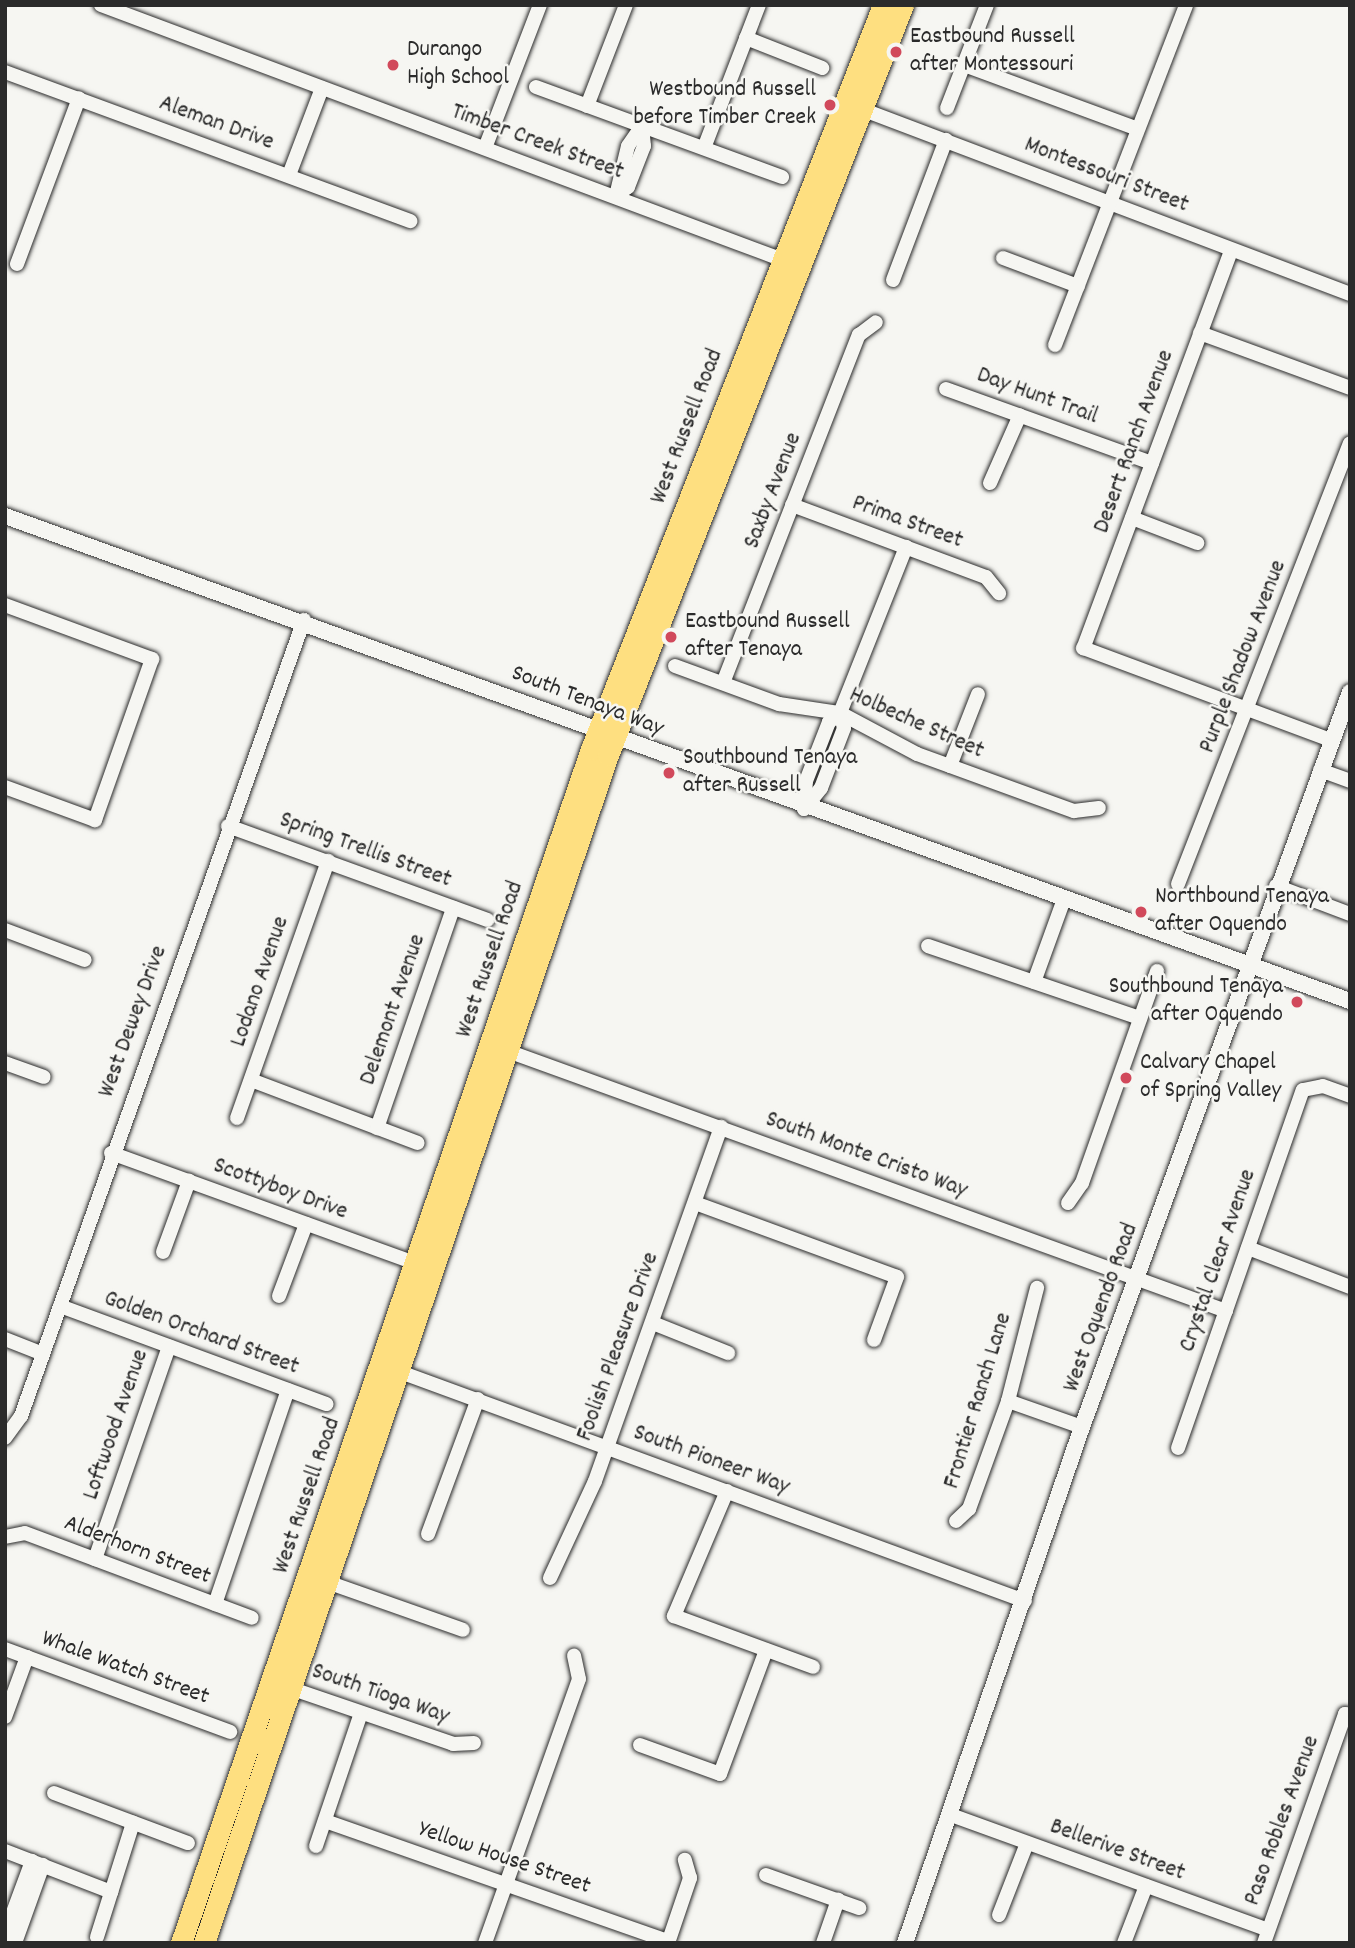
<!DOCTYPE html>
<html>
<head>
<meta charset="utf-8">
<style>
	body { margin:0 }
	#map { position:relative; width:1355px; height:1948px; overflow:hidden; background:#f6f6f2; font-family:Dekko,sans-serif }
	div>[style] { position:absolute }
	.roads { filter:drop-shadow(0 0 2px #2b2b2b) drop-shadow(0 0 2px #2b2b2b) }
	.minor>* { height:14px; margin:-7px; padding:0 7px; transform-origin:7px; border-radius:7px; background:#f6f6f2 }
	.tertiary>* { height:16px; margin:-8px; padding:0 8px; transform-origin:8px; border-radius:8px; background:#f6f6f2 }
	.primary>* { height:21px; margin:-10.5px; padding:0 10.5px; transform-origin:10.5px; border-radius:10.5px; background:#fedf80 }
	.dots>* { width:19px; height:19px; translate:-50% -50%; box-sizing:border-box; border:4px solid #f6f6f2; border-radius:50% }
	span { translate:-50% -50%; white-space:nowrap; text-align:center; line-height:1.15; -webkit-text-stroke:5px #f6f6f2; paint-order:stroke }
	.poi-label { font-size:24px; color:#2b2b2b }
	.left { translate:0 -50%; text-align:left }
	.right { translate:-100% -50%; text-align:right }
	.street-label { font-size:24px; color:#2b2b2b }
	.frame { position:absolute; inset:0; border:7px solid #2b2b2b; pointer-events:none }
</style>
</head>
<body>
<div id="map">
	<div class="roads">
		<div class="minor">
			<i style="left:101px;top:5px;width:737px;rotate:20.5deg"></i>
			<i style="left:746px;top:38px;width:82px;rotate:21.5deg"></i>
			<i style="left:964px;top:65px;width:185px;rotate:20.2deg"></i>
			<i style="left:5px;top:72px;width:432px;rotate:20.2deg"></i>
			<i style="left:536px;top:87px;width:262px;rotate:20.1deg"></i>
			<i style="left:587px;top:106px;width:108px;rotate:-68.9deg"></i>
			<i style="left:856px;top:107px;width:528px;rotate:20.73deg"></i>
			<i style="left:947px;top:108px;width:110px;rotate:-68.8deg"></i>
			<i style="left:485px;top:148px;width:153px;rotate:-69deg"></i>
			<i style="left:704px;top:148px;width:153px;rotate:-69deg"></i>
			<i style="left:289px;top:175px;width:93px;rotate:-69.2deg"></i>
			<i style="left:616px;top:196px;width:15px;rotate:-37deg"></i>
			<i style="left:628px;top:187px;width:44px;rotate:-68.7deg"></i>
			<i style="left:644px;top:146px;width:20px;rotate:-96deg"></i>
			<i style="left:616px;top:196px;width:51px;rotate:-76.5deg"></i>
			<i style="left:628px;top:146px;width:24px;rotate:-55deg"></i>
			<i style="left:1231px;top:251px;width:424px;rotate:110.4deg"></i>
			<i style="left:1083px;top:648px;width:265px;rotate:20.4deg"></i>
			<i style="left:1003px;top:258px;width:80px;rotate:20.5deg"></i>
			<i style="left:17px;top:264px;width:177px;rotate:-69.5deg"></i>
			<i style="left:893px;top:280px;width:150px;rotate:-69.3deg"></i>
			<i style="left:1200px;top:333px;width:160px;rotate:20.1deg"></i>
			<i style="left:1055px;top:345px;width:364px;rotate:-68.9deg"></i>
			<i style="left:946px;top:389px;width:219px;rotate:19.8deg"></i>
			<i style="left:990px;top:483px;width:74px;rotate:-66.2deg"></i>
			<i style="left:792px;top:505px;width:207px;rotate:20.4deg"></i>
			<i style="left:986px;top:577px;width:21px;rotate:51deg"></i>
			<i style="left:1132px;top:518px;width:70px;rotate:21deg"></i>
			<i style="left:5px;top:605px;width:157px;rotate:20.2deg"></i>
			<i style="left:152px;top:659px;width:171px;rotate:109.5deg"></i>
			<i style="left:95px;top:820px;width:96px;rotate:-159.9deg"></i>
			<i style="left:675px;top:666px;width:111px;rotate:20.1deg"></i>
			<i style="left:779px;top:704px;width:62px;rotate:8.4deg"></i>
			<i style="left:840px;top:713px;width:87px;rotate:28deg"></i>
			<i style="left:917px;top:754px;width:167px;rotate:20deg"></i>
			<i style="left:1074px;top:811px;width:25px;rotate:-7deg"></i>
			<i style="left:723px;top:683px;width:374px;rotate:-68.7deg"></i>
			<i style="left:859px;top:335px;width:21px;rotate:-37deg"></i>
			<i style="left:950px;top:766px;width:77px;rotate:-68.7deg"></i>
			<i style="left:1320px;top:770px;width:32px;rotate:20deg"></i>
			<i style="left:804px;top:809px;width:28px;rotate:-86deg"></i>
			<i style="left:806px;top:781px;width:63px;rotate:-68.7deg"></i>
			<i style="left:829px;top:722px;width:14px;rotate:-39deg"></i>
			<i style="left:840px;top:713px;width:179px;rotate:-68.3deg"></i>
			<i style="left:804px;top:809px;width:27px;rotate:-51deg"></i>
			<i style="left:821px;top:788px;width:64px;rotate:-69deg"></i>
			<i style="left:844px;top:728px;width:16px;rotate:-105deg"></i>
			<i style="left:228px;top:826px;width:276px;rotate:19.9deg"></i>
			<i style="left:1178px;top:884px;width:473px;rotate:-68.7deg"></i>
			<i style="left:1276px;top:886px;width:79px;rotate:20.7deg"></i>
			<i style="left:5px;top:930px;width:85px;rotate:20.6deg"></i>
			<i style="left:928px;top:946px;width:224px;rotate:18.8deg"></i>
			<i style="left:1034px;top:982px;width:88px;rotate:-70.1deg"></i>
			<i style="left:502px;top:1049px;width:770px;rotate:19.89deg"></i>
			<i style="left:5px;top:1063px;width:41px;rotate:19.7deg"></i>
			<i style="left:251px;top:1080px;width:178px;rotate:20.7deg"></i>
			<i style="left:237px;top:1118px;width:273px;rotate:-70.5deg"></i>
			<i style="left:377px;top:1128px;width:233px;rotate:-70.9deg"></i>
			<i style="left:111px;top:1153px;width:332px;rotate:19.9deg"></i>
			<i style="left:695px;top:1203px;width:215px;rotate:20.1deg"></i>
			<i style="left:897px;top:1277px;width:67px;rotate:110.1deg"></i>
			<i style="left:1068px;top:1203px;width:24px;rotate:-55deg"></i>
			<i style="left:1082px;top:1183px;width:225px;rotate:-70.5deg"></i>
			<i style="left:1248px;top:1248px;width:109px;rotate:20.9deg"></i>
			<i style="left:163px;top:1252px;width:76px;rotate:-69.9deg"></i>
			<i style="left:279px;top:1296px;width:77px;rotate:-69.4deg"></i>
			<i style="left:60px;top:1306px;width:284px;rotate:20.2deg"></i>
			<i style="left:653px;top:1323px;width:81px;rotate:21.8deg"></i>
			<i style="left:5px;top:1339px;width:41px;rotate:21.5deg"></i>
			<i style="left:392px;top:1369px;width:674px;rotate:20.13deg"></i>
			<i style="left:1008px;top:1401px;width:78px;rotate:19.4deg"></i>
			<i style="left:5px;top:1438px;width:27px;rotate:-54deg"></i>
			<i style="left:21px;top:1416px;width:845px;rotate:-70.43deg"></i>
			<i style="left:1178px;top:1448px;width:379px;rotate:-70.8deg"></i>
			<i style="left:1303px;top:1090px;width:20px;rotate:-11deg"></i>
			<i style="left:1323px;top:1086px;width:29px;rotate:20deg"></i>
			<i style="left:727px;top:1491px;width:136px;rotate:113deg"></i>
			<i style="left:674px;top:1616px;width:148px;rotate:20.1deg"></i>
			<i style="left:956px;top:1521px;width:18px;rotate:-43deg"></i>
			<i style="left:969px;top:1509px;width:115px;rotate:-70.1deg"></i>
			<i style="left:1008px;top:1401px;width:117px;rotate:-75.6deg"></i>
			<i style="left:428px;top:1534px;width:144px;rotate:-69.7deg"></i>
			<i style="left:5px;top:1537px;width:20px;rotate:-11deg"></i>
			<i style="left:25px;top:1533px;width:242px;rotate:20.5deg"></i>
			<i style="left:95px;top:1559px;width:225px;rotate:-70.8deg"></i>
			<i style="left:550px;top:1578px;width:107px;rotate:-65.1deg"></i>
			<i style="left:595px;top:1481px;width:376px;rotate:-70.4deg"></i>
			<i style="left:327px;top:1582px;width:144px;rotate:19.4deg"></i>
			<i style="left:215px;top:1604px;width:226px;rotate:-71.2deg"></i>
			<i style="left:5px;top:1649px;width:240px;rotate:20.2deg"></i>
			<i style="left:284px;top:1686px;width:179px;rotate:18.9deg"></i>
			<i style="left:453px;top:1744px;width:21px;rotate:-3deg"></i>
			<i style="left:5px;top:1717px;width:64px;rotate:-69.9deg"></i>
			<i style="left:640px;top:1745px;width:85px;rotate:19.9deg"></i>
			<i style="left:720px;top:1774px;width:132px;rotate:-69.6deg"></i>
			<i style="left:54px;top:1793px;width:143px;rotate:20.5deg"></i>
			<i style="left:951px;top:1815px;width:337px;rotate:19.9deg"></i>
			<i style="left:325px;top:1821px;width:363px;rotate:19.3deg"></i>
			<i style="left:316px;top:1846px;width:140px;rotate:-71.3deg"></i>
			<i style="left:5px;top:1851px;width:114px;rotate:21.1deg"></i>
			<i style="left:766px;top:1875px;width:99px;rotate:19.5deg"></i>
			<i style="left:999px;top:1915px;width:77px;rotate:-68.7deg"></i>
			<i style="left:5px;top:1934px;width:78px;rotate:-69.7deg"></i>
			<i style="left:97px;top:1937px;width:120px;rotate:-72.5deg"></i>
			<i style="left:15px;top:1943px;width:83px;rotate:-70.3deg"></i>
			<i style="left:485px;top:1943px;width:280px;rotate:-70.4deg"></i>
			<i style="left:579px;top:1679px;width:24px;rotate:-102deg"></i>
			<i style="left:668px;top:1943px;width:69px;rotate:-71.3deg"></i>
			<i style="left:690px;top:1878px;width:19px;rotate:-106deg"></i>
			<i style="left:823px;top:1943px;width:46px;rotate:-70.8deg"></i>
			<i style="left:1124px;top:1943px;width:61px;rotate:-68.9deg"></i>
			<i style="left:1264px;top:1943px;width:243px;rotate:-70.5deg"></i>
			<i style="left:1345px;top:1714px;width:5px;rotate:22deg"></i>
		</div>
		<div class="tertiary">
			<i style="left:5px;top:516px;width:1430px;rotate:19.83deg"></i>
			<i style="left:5px;top:1939px;width:11px;rotate:22deg"></i>
			<i style="left:905px;top:1943px;width:546px;rotate:-71.07deg"></i>
			<i style="left:1082px;top:1427px;width:782px;rotate:-69.97deg"></i>
		</div>
		<div class="primary">
			<i style="left:181px;top:1943px;width:1262px;rotate:-71.05deg"></i>
			<i style="left:591px;top:749px;width:799px;rotate:-68.57deg"></i>
			<i style="left:204px;top:1943px;width:1255px;rotate:-71.22deg"></i>
			<i style="left:608px;top:755px;width:806px;rotate:-68.53deg"></i>
		</div>
	</div>
	<div class="dots">
		<i style="left:896px;top:52px;background:#d1495b"></i>
		<i style="left:393px;top:65px;background:#d1495b"></i>
		<i style="left:830px;top:105px;background:#d1495b"></i>
		<i style="left:671px;top:637px;background:#d1495b"></i>
		<i style="left:669px;top:773px;background:#d1495b"></i>
		<i style="left:1141px;top:912px;background:#d1495b"></i>
		<i style="left:1297px;top:1002px;background:#d1495b"></i>
		<i style="left:1126px;top:1078px;background:#d1495b"></i>
	</div>
	<div class="poi-label">
		<span class="left" style="left:910px;top:52px">Eastbound Russell<br>after Montessouri</span>
		<span class="left" style="left:407px;top:65px">Durango<br>High School</span>
		<span class="right" style="left:816px;top:105px">Westbound Russell<br>before Timber Creek</span>
		<span class="left" style="left:685px;top:637px">Eastbound Russell<br>after Tenaya</span>
		<span class="left" style="left:683px;top:773px">Southbound Tenaya<br>after Russell</span>
		<span class="left" style="left:1155px;top:912px">Northbound Tenaya<br>after Oquendo</span>
		<span class="right" style="left:1283px;top:1002px">Southbound Tenaya<br>after Oquendo</span>
		<span class="left" style="left:1140px;top:1078px">Calvary Chapel<br>of Spring Valley</span>
	</div>
	<div class="street-label">
		<span style="left:216px;top:124px;rotate:20deg">Aleman Drive</span>
		<span style="left:537px;top:143px;rotate:20deg">Timber Creek Street</span>
		<span style="left:1106px;top:176px;rotate:21deg">Montessouri Street</span>
		<span style="left:1037px;top:397px;rotate:20deg">Day Hunt Trail</span>
		<span style="left:688px;top:427px;rotate:-69deg">West Russell Road</span>
		<span style="left:1135px;top:442px;rotate:-70deg">Desert Ranch Avenue</span>
		<span style="left:774px;top:491px;rotate:-69deg">Saxby Avenue</span>
		<span style="left:907px;top:523px;rotate:20deg">Prima Street</span>
		<span style="left:1244px;top:657px;rotate:-69deg">Purple Shadow Avenue</span>
		<span style="left:587px;top:702px;rotate:21deg">South Tenaya Way</span>
		<span style="left:916px;top:724px;rotate:24deg">Holbeche Street</span>
		<span style="left:365px;top:851px;rotate:20deg">Spring Trellis Street</span>
		<span style="left:491px;top:960px;rotate:-71deg">West Russell Road</span>
		<span style="left:261px;top:982px;rotate:-71deg">Lodano Avenue</span>
		<span style="left:394px;top:1010px;rotate:-71deg">Delemont Avenue</span>
		<span style="left:134px;top:1022px;rotate:-70deg">West Dewey Drive</span>
		<span style="left:866px;top:1156px;rotate:20deg">South Monte Cristo Way</span>
		<span style="left:280px;top:1190px;rotate:20deg">Scottyboy Drive</span>
		<span style="left:1219px;top:1261px;rotate:-71deg">Crystal Clear Avenue</span>
		<span style="left:1102px;top:1308px;rotate:-70deg">West Oquendo Road</span>
		<span style="left:201px;top:1334px;rotate:20deg">Golden Orchard Street</span>
		<span style="left:619px;top:1347px;rotate:-70deg">Foolish Pleasure Drive</span>
		<span style="left:979px;top:1401px;rotate:-73deg">Frontier Ranch Lane</span>
		<span style="left:117px;top:1425px;rotate:-71deg">Loftwood Avenue</span>
		<span style="left:711px;top:1461px;rotate:20deg">South Pioneer Way</span>
		<span style="left:308px;top:1496px;rotate:-71deg">West Russell Road</span>
		<span style="left:137px;top:1551px;rotate:21deg">Alderhorn Street</span>
		<span style="left:125px;top:1669px;rotate:20deg">Whale Watch Street</span>
		<span style="left:380px;top:1695px;rotate:19deg">South Tioga Way</span>
		<span style="left:1283px;top:1821px;rotate:-70deg">Paso Robles Avenue</span>
		<span style="left:1117px;top:1851px;rotate:20deg">Bellerive Street</span>
		<span style="left:504px;top:1859px;rotate:19deg">Yellow House Street</span>
	</div>
	<div class="frame"></div>
</div>
</body>
</html>
